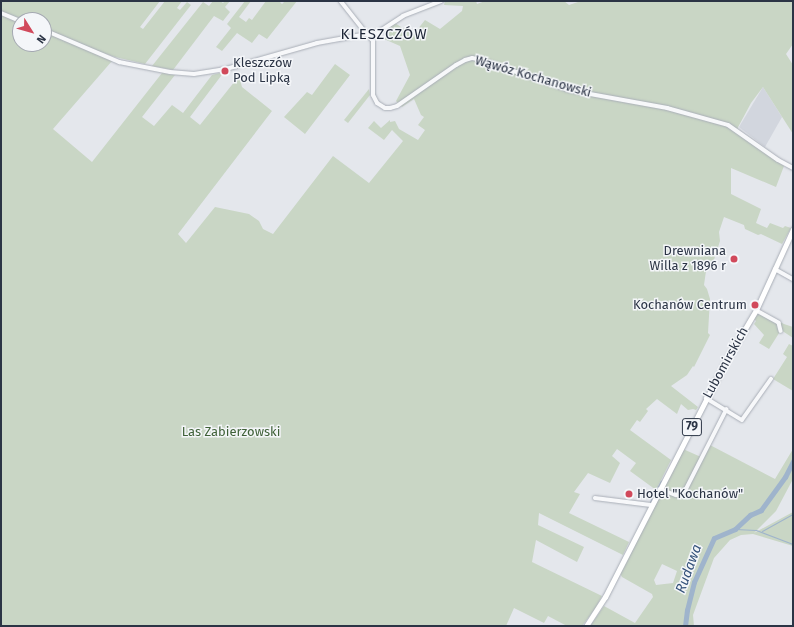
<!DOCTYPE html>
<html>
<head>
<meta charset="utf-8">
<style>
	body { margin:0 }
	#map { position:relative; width:794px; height:627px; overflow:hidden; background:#e4e7ec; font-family:"Fira Sans",sans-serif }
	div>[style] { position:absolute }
	.built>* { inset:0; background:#d2d6de }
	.green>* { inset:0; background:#c9d6c5 }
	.stream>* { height:1px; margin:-0.5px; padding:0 0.5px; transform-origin:0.5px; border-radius:0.5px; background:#9fb4cc }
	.river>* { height:5px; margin:-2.5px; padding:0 2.5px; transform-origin:2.5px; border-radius:2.5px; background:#9fb4cc }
	.roads { filter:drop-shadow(0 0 1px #a9aeb7) drop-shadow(0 0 1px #a9aeb7) }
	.minor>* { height:3.5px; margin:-1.75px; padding:0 1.75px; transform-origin:1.75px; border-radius:1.75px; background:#f7f8fa }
	.tertiary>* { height:4px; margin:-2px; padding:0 2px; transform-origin:2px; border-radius:2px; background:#f7f8fa }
	.primary>* { height:5px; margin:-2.5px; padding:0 2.5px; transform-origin:2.5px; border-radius:2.5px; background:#fff }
	.dots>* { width:11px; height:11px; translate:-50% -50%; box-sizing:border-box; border:2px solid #f4f6f9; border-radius:50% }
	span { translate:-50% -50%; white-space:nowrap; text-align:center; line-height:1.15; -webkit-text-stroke:3px #f4f6f9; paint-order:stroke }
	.shield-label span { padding:1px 3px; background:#f4f6f9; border:1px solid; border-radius:3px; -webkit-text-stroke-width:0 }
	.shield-label { font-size:12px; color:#2b3445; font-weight:700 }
	.poi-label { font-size:13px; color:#2b3445 }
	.left { translate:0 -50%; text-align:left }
	.right { translate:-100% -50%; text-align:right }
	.street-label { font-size:13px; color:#2b3445 }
	.park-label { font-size:13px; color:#3f6138 }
	.water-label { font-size:14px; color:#34527a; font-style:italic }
	.quarter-label { font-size:15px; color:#1d2536; letter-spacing:1px }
	.frame { position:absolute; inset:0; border:2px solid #2b3445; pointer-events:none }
	.north { position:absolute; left:12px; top:12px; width:40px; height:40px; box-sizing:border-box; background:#f4f6f9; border:1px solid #a4a8b1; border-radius:50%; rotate:127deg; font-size:11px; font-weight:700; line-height:16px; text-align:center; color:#2b3445 }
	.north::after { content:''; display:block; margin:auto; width:14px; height:18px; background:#d1495b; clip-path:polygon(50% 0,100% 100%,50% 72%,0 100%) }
</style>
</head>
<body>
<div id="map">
	<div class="built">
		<i style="clip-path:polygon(763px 87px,782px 117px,765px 147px,739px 127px)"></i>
	</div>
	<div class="green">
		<i style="clip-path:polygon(1px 1px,160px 1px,140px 27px,143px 29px,165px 1px,182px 1px,177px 8px,180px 10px,187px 2px,191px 5px,145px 64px,115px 57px,94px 50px,44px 28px,44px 20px,23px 20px,1px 11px)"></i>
		<i style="clip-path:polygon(213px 1px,220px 1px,223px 3px,225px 1px,230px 1px,225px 7px,230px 12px,223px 21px,214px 16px,173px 70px,152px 66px,203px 2px,209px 6px)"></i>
		<i style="clip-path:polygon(245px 1px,251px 1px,239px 17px,246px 22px,249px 18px,252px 20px,266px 1px,279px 1px,282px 4px,285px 1px,297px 1px,267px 39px,259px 34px,252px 43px,237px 33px,222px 51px,216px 47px,231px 28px,227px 24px)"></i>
		<i style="clip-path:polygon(445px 1px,476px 1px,477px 4px,485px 1px,564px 1px,569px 5px,581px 1px,793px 1px,793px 44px,786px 54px,793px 65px,793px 134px,763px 87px,751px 103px,736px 131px,784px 166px,776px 187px,731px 168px,731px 194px,761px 209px,756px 223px,767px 228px,770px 223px,783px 228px,785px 226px,791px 228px,782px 244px,761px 234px,758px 235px,745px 229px,744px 225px,724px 217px,719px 232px,720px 241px,713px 263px,706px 271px,704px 285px,707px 289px,710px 299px,708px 333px,710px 335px,694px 367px,693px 366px,687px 375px,671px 386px,698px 407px,696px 410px,693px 409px,688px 410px,681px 404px,677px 414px,657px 399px,646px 409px,648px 411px,640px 422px,637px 420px,630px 430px,671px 460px,656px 490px,630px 471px,636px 463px,617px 449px,612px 456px,620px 463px,610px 483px,588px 473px,574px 492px,580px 494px,569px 513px,629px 542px,623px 555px,539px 513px,538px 525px,584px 547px,577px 562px,536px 540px,532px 562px,602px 596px,595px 609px,582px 626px,567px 626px,548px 616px,544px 623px,514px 608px,506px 626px,1px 626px,1px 14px,20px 22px,20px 44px,44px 44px,44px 31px,112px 61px,53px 129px,92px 162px,162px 73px,175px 75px,142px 117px,154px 126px,172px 105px,183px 113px,212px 75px,224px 72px,190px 117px,200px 125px,239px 76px,242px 87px,272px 111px,178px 234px,186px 243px,215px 207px,249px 214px,259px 221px,263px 229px,273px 234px,333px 156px,369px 183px,403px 141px,392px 130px,384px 140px,368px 128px,374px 121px,381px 128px,390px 120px,390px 122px,395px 121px,399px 129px,418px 140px,425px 130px,418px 125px,424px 117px,421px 115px,414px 99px,402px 107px,396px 101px,410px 75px,400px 46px,384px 39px,390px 26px,395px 23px,413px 35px,425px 20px,440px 29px,462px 11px,463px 6px,444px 5px)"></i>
		<i style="clip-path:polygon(335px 64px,350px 75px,305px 134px,284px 117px,307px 92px,312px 95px)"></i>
		<i style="clip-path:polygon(369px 89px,370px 95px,348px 123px,344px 120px)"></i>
		<i style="clip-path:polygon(759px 310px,784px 324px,793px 327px,793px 338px,781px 330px,769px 349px,759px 343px,764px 335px,754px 324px,756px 321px,754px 319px)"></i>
		<i style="clip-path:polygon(789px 344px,793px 346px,793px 391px,773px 379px,787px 357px,783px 354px)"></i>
		<i style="clip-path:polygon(evenodd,708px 444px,775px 479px,793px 449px,793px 479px,776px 511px,754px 533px,793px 512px,793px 546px,753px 534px,741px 535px,730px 540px,714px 558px,693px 615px,694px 626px,590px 626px,604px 606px,635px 623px,653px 597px,652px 594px,622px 577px,620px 573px,683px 449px,701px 457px,708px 444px,662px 564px,677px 571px,673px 583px,656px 585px,654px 580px,662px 564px)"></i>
	</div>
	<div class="stream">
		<i style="left:655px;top:492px;width:13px;rotate:-63deg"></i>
		<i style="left:650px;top:502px;width:10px;rotate:-66deg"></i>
		<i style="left:735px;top:529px;width:21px;rotate:3deg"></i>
		<i style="left:756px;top:530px;width:40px;rotate:21deg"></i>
		<i style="left:762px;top:531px;width:35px;rotate:-29deg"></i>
	</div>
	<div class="river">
		<i style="left:685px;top:626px;width:16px;rotate:-83deg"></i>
		<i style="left:687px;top:610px;width:29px;rotate:-76deg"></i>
		<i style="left:694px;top:582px;width:48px;rotate:-65.6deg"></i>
		<i style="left:714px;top:538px;width:23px;rotate:-23deg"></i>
		<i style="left:735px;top:529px;width:21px;rotate:-43deg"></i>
		<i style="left:750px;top:515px;width:12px;rotate:-24deg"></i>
		<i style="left:761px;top:510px;width:41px;rotate:-54deg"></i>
		<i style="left:785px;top:477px;width:18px;rotate:-63deg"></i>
	</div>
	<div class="roads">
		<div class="minor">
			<i style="left:341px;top:1px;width:42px;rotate:51.8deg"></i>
			<i style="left:371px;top:37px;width:38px;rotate:-33deg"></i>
			<i style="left:403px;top:16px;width:41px;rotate:-21.5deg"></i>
			<i style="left:775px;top:269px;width:21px;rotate:29deg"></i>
			<i style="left:756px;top:310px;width:26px;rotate:29deg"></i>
			<i style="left:779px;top:323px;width:8px;rotate:76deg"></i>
			<i style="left:706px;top:398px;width:42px;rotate:31.4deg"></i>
			<i style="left:742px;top:420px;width:50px;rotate:-54.7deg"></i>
			<i style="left:660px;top:489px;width:17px;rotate:21deg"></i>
			<i style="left:676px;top:495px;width:5px;rotate:-11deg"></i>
			<i style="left:681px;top:494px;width:7px;rotate:-45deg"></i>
			<i style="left:686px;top:489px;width:89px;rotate:-63.1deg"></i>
			<i style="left:595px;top:498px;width:56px;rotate:7.1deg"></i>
		</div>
		<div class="tertiary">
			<i style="left:1px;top:13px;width:21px;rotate:23deg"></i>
			<i style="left:44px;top:30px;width:82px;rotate:23.1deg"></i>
			<i style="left:119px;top:62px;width:52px;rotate:11.1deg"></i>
			<i style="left:170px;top:72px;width:24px;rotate:5deg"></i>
			<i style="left:194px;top:74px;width:32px;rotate:-9deg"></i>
			<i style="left:226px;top:69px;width:95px;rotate:-15.9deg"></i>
			<i style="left:317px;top:43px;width:51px;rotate:-10.2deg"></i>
			<i style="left:367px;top:34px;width:9px;rotate:49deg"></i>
			<i style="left:373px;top:41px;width:54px;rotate:90deg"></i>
			<i style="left:373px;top:95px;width:9px;rotate:63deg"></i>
			<i style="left:377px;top:103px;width:9px;rotate:32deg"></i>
			<i style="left:385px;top:108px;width:5px"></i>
			<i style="left:390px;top:108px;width:7px;rotate:-16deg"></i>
			<i style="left:397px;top:106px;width:72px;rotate:-34.8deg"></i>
			<i style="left:456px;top:65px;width:10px;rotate:-29deg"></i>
			<i style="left:465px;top:60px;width:7px;rotate:-16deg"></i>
			<i style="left:472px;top:58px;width:10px;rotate:11deg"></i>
			<i style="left:482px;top:60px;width:91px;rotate:19.2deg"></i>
			<i style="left:568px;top:90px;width:101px;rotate:10.3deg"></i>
			<i style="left:667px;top:108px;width:63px;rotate:15.6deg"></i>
			<i style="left:728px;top:125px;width:61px;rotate:35deg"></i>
			<i style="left:778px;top:160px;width:17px;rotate:28deg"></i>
		</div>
		<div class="primary">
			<i style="left:586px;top:626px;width:35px;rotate:-57deg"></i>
			<i style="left:605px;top:597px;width:267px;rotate:-62.9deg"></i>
			<i style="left:727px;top:359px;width:57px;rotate:-59.4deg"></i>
			<i style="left:756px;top:310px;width:89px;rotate:-65.4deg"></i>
		</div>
	</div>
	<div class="dots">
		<i style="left:225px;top:71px;background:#d1495b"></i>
		<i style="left:734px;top:259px;background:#d1495b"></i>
		<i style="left:755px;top:305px;background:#d1495b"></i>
		<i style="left:629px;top:494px;background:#d1495b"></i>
	</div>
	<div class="shield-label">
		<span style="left:692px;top:427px">79</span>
	</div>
	<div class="poi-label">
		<span class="left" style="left:233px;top:71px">Kleszczów<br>Pod Lipką</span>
		<span class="right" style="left:726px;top:259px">Drewniana<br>Willa z 1896 r</span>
		<span class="right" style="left:747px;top:305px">Kochanów Centrum</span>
		<span class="left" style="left:637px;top:494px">Hotel "Kochanów"</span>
	</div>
	<div class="street-label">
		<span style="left:533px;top:77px;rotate:16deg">Wąwóz Kochanowski</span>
		<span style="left:726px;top:363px;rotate:-61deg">Lubomirskich</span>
	</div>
	<div class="park-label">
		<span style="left:231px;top:432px">Las Zabierzowski</span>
	</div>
	<div class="water-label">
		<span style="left:689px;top:569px;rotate:-70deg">Rudawa</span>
	</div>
	<div class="quarter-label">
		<span style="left:384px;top:35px">KLESZCZÓW</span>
	</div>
	<div class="frame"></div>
	<div class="north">N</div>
</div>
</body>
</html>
